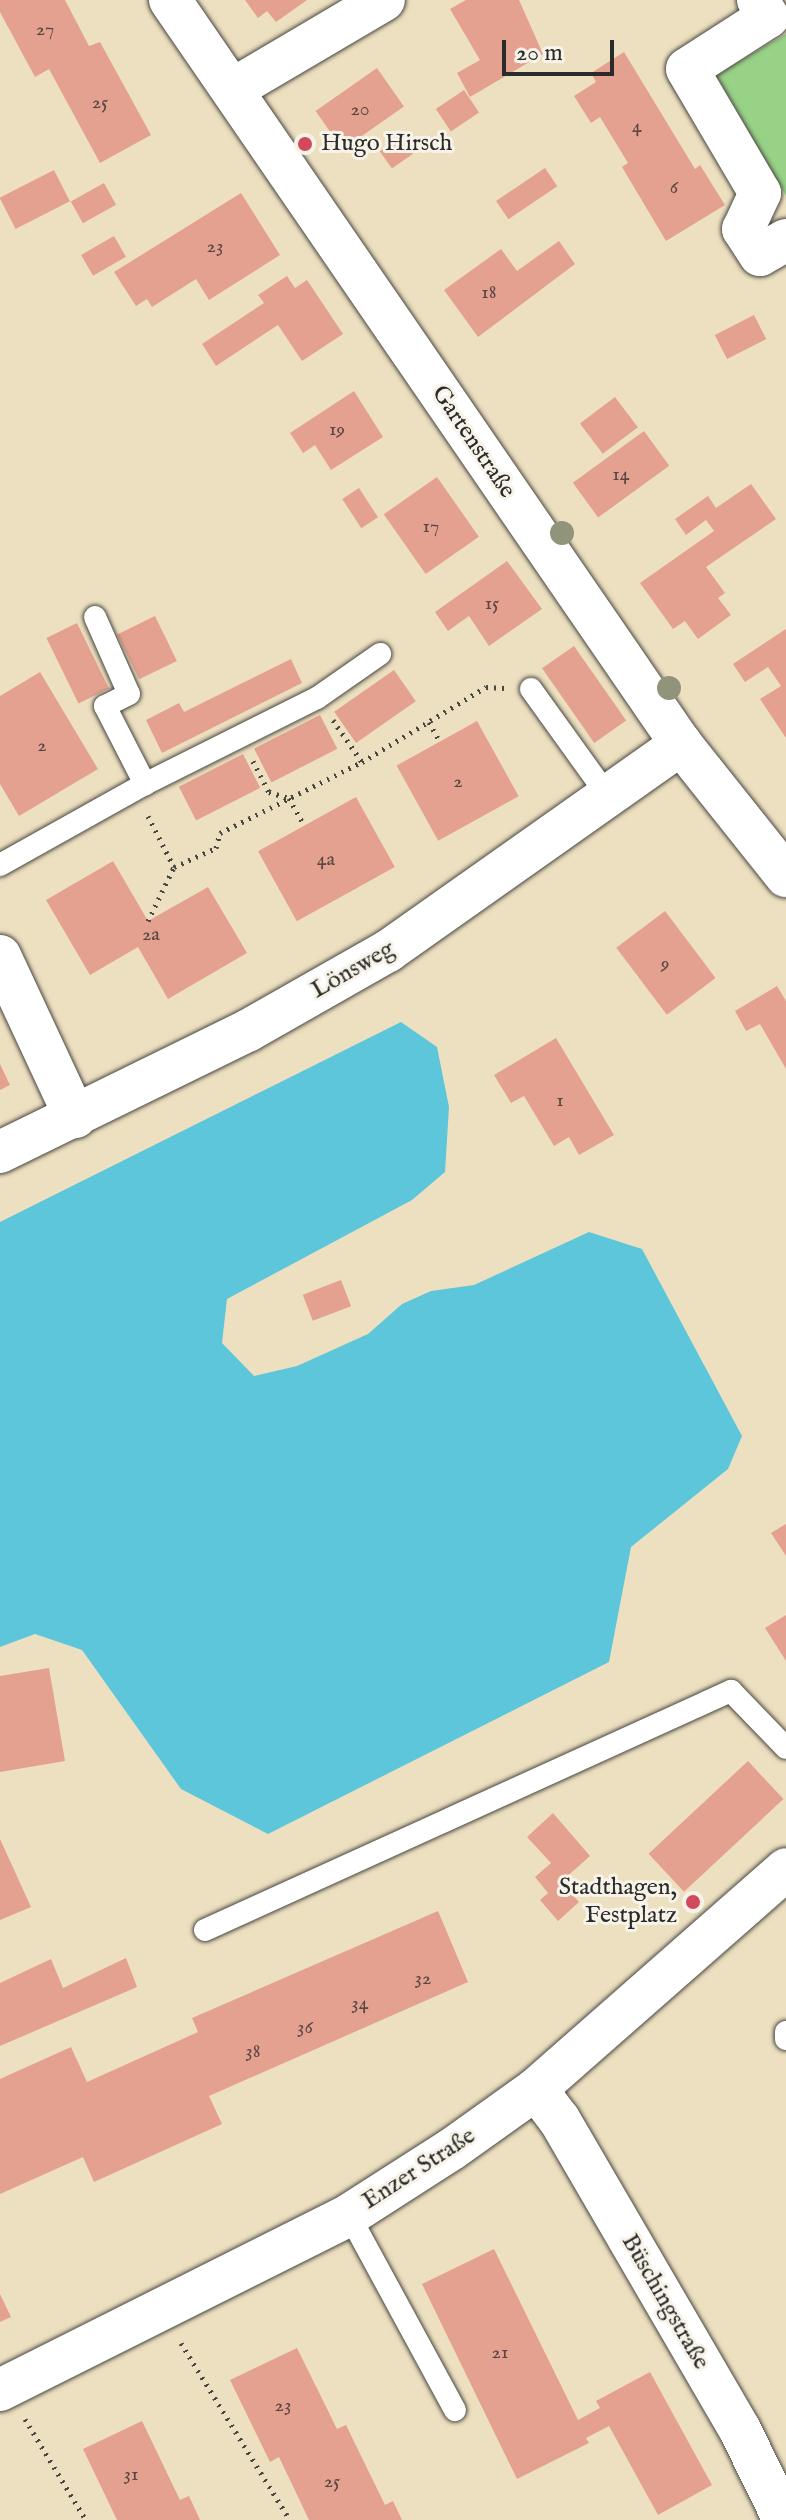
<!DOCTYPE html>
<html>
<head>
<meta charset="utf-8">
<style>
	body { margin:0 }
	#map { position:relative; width:786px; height:2520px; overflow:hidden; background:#ede0c0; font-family:"IM FELL English",serif }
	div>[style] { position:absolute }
	.green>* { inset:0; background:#97d287 }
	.water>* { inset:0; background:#5ec6db }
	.building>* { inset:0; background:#e5a190; transform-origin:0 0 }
	.path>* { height:5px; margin-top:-2.5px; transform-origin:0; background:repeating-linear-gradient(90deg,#484641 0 2px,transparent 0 8px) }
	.roads { filter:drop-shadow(0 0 2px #484641) drop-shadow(0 0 2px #484641) }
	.lane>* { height:22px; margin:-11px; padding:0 11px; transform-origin:11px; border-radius:11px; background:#fff }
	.street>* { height:42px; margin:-21px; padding:0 21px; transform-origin:21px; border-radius:21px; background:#fff }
	.trees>* { width:24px; height:24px; margin:-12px; border-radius:50%; background:#91947b }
	.dots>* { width:22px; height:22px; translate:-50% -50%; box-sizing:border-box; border:4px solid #f7f3e8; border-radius:50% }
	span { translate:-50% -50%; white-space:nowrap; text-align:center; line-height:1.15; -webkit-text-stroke:6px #f7f3e8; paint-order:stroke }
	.number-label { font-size:20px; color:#5a4844 }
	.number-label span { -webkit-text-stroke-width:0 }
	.poi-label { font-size:24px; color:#2b2b2b }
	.left { translate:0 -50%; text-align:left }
	.right { translate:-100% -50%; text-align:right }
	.street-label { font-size:24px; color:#2b2b2b }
	.scale { position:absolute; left:502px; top:40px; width:112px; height:36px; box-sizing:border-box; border:4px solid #2b2b2b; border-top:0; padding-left:10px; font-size:24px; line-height:28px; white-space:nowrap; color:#2b2b2b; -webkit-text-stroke:6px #f7f3e8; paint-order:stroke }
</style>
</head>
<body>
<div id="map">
	<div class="green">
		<i style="clip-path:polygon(786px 34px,786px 196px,716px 75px)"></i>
	</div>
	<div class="water">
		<i style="clip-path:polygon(401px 1022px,437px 1047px,449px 1107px,445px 1172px,412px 1200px,227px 1299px,222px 1343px,254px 1376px,297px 1366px,368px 1334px,402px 1304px,431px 1291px,474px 1285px,589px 1232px,642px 1249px,742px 1436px,728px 1469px,631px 1547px,609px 1662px,268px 1834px,181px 1789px,82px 1650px,35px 1634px,0 1647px,0 1222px)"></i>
	</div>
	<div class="building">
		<i style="clip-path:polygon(0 0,65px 0,89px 46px,100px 42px,151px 135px,100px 163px,49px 69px,35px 77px,0 12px)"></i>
		<i style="clip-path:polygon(245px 0,307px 0,276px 22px,267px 11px,258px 18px)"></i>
		<i style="clip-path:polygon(466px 0,519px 0,543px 54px,470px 97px,457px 73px,480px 60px,450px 9px)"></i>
		<i style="clip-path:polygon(624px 52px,695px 169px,700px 165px,725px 205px,666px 241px,622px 167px,628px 163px,600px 117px,591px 123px,574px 96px,596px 82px,591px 73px)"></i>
		<i style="left:377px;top:68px;width:47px;height:75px;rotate:55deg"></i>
		<i style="left:464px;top:90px;width:27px;height:34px;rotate:56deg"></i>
		<i style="left:406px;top:133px;width:21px;height:32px;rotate:55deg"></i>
		<i style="left:545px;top:168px;width:22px;height:59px;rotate:56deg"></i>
		<i style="left:54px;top:170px;width:35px;height:61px;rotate:63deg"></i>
		<i style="left:104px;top:183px;width:25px;height:38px;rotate:61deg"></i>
		<i style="clip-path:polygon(241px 193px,280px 255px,209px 300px,196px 279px,152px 307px,147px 299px,136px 306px,114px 272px)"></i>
		<i style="left:114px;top:236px;width:24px;height:38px;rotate:60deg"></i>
		<i style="clip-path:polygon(559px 241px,575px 264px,478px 337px,444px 290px,501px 249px,517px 271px)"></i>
		<i style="clip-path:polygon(287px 276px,295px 288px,307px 280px,343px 334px,302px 361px,278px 325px,216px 366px,202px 344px,264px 303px,258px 295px)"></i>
		<i style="left:754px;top:315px;width:27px;height:44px;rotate:63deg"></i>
		<i style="clip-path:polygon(354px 391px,383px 437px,331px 470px,315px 445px,303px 453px,290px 433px)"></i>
		<i style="left:615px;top:397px;width:38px;height:44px;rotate:53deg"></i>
		<i style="left:644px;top:431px;width:43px;height:88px;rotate:54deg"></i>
		<i style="left:437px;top:477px;width:73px;height:65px;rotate:55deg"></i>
		<i style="clip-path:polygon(751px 484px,776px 519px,706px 567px,725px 593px,718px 598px,731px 615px,698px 639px,685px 621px,673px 629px,640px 583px,714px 531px,706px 520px,686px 535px,675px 519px,708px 496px,716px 508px)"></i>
		<i style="left:359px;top:488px;width:35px;height:20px;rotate:57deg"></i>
		<i style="clip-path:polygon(507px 561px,542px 609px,489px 646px,469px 616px,448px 631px,435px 612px)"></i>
		<i style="left:155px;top:616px;width:50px;height:42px;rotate:64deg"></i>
		<i style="left:77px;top:623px;width:73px;height:34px;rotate:64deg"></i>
		<i style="clip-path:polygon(786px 629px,786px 738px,760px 699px,781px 686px,768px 667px,745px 682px,733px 664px)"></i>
		<i style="left:574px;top:646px;width:91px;height:39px;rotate:55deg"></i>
		<i style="clip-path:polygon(291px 659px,302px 683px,162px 753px,146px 720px,179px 703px,184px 712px)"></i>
		<i style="left:394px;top:670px;width:38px;height:73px;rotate:55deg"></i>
		<i style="clip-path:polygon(40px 672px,98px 769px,19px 816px,0 784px,0 696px)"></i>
		<i style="left:320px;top:715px;width:38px;height:74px;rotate:63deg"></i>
		<i style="left:477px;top:721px;width:86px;height:92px;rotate:61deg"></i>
		<i style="left:243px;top:754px;width:38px;height:72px;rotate:63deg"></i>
		<i style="left:356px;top:797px;width:80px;height:112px;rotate:61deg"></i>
		<i style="clip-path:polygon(113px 861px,148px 921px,208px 887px,247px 953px,168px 999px,138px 947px,90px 975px,46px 900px)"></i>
		<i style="left:665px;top:911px;width:84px;height:61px;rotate:53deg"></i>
		<i style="clip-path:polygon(777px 986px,786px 1001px,786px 1069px,760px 1024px,746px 1031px,735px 1011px)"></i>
		<i style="clip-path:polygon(556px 1038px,614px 1135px,579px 1155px,569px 1137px,554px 1146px,524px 1096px,511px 1103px,494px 1075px)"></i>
		<i style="clip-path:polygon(0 1064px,10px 1085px,0 1090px)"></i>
		<i style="left:341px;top:1280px;width:28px;height:41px;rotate:69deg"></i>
		<i style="clip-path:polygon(786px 1524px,786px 1556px,771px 1533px)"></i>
		<i style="clip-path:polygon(786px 1615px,786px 1661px,765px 1628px)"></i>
		<i style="clip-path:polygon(49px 1668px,65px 1761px,0 1772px,0 1676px)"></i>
		<i style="left:748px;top:1761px;width:52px;height:136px;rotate:47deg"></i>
		<i style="clip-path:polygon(553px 1813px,590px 1856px,561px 1882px,579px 1902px,558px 1921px,540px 1900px,548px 1893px,535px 1877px,551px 1863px,527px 1837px)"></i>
		<i style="clip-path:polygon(0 1839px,31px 1907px,0 1920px)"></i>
		<i style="clip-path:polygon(438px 1911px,468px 1982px,209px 2096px,222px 2124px,94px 2182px,83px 2157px,0 2194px,0 2079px,71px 2047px,87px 2082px,198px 2032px,192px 2018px)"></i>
		<i style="clip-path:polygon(126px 1958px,137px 1987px,0 2046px,0 1983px,51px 1959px,63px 1988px)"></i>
		<i style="clip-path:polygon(494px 2249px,578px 2420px,600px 2408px,596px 2401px,650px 2372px,712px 2485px,658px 2515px,609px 2426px,586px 2438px,589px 2443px,517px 2479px,422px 2284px)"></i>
		<i style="clip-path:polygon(0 2294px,11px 2317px,0 2322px)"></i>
		<i style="clip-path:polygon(297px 2348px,337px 2429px,346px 2425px,385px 2505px,393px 2501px,402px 2520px,309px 2520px,279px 2457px,270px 2462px,230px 2380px)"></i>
		<i style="clip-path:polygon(142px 2421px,180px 2500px,189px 2496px,200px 2520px,117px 2520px,83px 2449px)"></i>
	</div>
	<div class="path">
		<i style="left:333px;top:720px;width:51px;rotate:55.4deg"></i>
		<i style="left:429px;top:722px;width:23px;rotate:61deg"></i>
		<i style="left:253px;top:761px;width:35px;rotate:63deg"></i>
		<i style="left:269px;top:792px;width:21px;rotate:17deg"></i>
		<i style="left:289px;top:798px;width:31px;rotate:61deg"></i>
		<i style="left:148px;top:816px;width:57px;rotate:63deg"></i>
		<i style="left:174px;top:867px;width:46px;rotate:-24.3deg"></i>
		<i style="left:216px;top:848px;width:16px;rotate:-75deg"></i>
		<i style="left:220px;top:833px;width:159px;rotate:-26.6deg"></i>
		<i style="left:362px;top:762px;width:145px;rotate:-31.2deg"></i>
		<i style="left:486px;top:687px;width:19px;rotate:3deg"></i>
		<i style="left:148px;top:921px;width:60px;rotate:-64.3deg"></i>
		<i style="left:181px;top:2343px;width:208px;rotate:58.4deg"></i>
		<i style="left:25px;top:2419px;width:118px;rotate:58.9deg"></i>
	</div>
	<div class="roads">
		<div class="lane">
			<i style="left:95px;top:617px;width:84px;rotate:66.2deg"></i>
			<i style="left:129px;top:694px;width:27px;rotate:153deg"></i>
			<i style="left:105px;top:706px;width:88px;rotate:62.9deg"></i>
			<i style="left:531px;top:689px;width:132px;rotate:54.3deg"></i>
			<i style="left:0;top:865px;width:166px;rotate:-29.2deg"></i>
			<i style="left:145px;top:784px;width:192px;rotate:-26.6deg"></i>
			<i style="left:317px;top:698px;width:77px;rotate:-34.9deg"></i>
			<i style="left:205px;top:1930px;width:578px;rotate:-24.44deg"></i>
			<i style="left:731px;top:1691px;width:79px;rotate:46deg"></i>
			<i style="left:786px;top:2032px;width:7px;rotate:90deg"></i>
			<i style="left:349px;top:2215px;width:222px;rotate:61.5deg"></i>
		</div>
		<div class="street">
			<i style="left:170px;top:0;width:903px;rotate:55.52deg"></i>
			<i style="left:681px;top:744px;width:169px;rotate:51.5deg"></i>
			<i style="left:758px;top:0;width:20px;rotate:60deg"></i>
			<i style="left:768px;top:17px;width:96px;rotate:147.3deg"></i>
			<i style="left:687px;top:69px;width:144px;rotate:59.5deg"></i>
			<i style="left:760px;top:193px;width:40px;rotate:115deg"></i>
			<i style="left:743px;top:229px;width:31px;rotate:57deg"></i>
			<i style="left:760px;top:255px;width:30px;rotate:-30deg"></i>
			<i style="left:233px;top:89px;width:175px;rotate:-30.5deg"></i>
			<i style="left:0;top:956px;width:178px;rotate:65deg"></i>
			<i style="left:0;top:1152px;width:277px;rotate:-26.1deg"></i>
			<i style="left:249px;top:1030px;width:160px;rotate:-29.6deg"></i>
			<i style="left:388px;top:951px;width:359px;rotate:-35.2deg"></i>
			<i style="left:536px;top:2089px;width:38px;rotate:53deg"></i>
			<i style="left:559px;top:2119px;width:360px;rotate:59.8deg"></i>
			<i style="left:740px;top:2430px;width:100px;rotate:63.9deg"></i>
			<i style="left:0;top:2390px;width:390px;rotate:-26.6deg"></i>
			<i style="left:349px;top:2215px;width:122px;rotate:-32.7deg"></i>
			<i style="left:452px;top:2149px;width:103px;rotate:-35.5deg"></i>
			<i style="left:536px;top:2089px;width:333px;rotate:-41.3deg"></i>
		</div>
	</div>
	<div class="trees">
		<i style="left:562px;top:533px"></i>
		<i style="left:669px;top:688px"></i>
	</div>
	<div class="dots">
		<i style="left:305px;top:144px;background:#d1495b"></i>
		<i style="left:693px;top:1902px;background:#d1495b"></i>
	</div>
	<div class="number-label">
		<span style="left:45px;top:29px">27</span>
		<span style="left:100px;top:102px">25</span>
		<span style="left:360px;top:109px">20</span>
		<span style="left:637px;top:126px">4</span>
		<span style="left:674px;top:187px">6</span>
		<span style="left:215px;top:246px">23</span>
		<span style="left:489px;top:292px">18</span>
		<span style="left:337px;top:429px">19</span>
		<span style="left:621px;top:474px">14</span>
		<span style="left:431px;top:526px">17</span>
		<span style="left:492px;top:603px">15</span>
		<span style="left:42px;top:745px">2</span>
		<span style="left:458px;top:781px">2</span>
		<span style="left:326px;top:859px">4a</span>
		<span style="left:151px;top:934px">2a</span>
		<span style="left:665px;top:963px">9</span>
		<span style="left:560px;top:1100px">1</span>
		<span style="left:423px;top:1978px">32</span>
		<span style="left:360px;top:2003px">34</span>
		<span style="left:305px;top:2027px">36</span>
		<span style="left:253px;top:2051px">38</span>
		<span style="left:500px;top:2352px">21</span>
		<span style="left:283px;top:2405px">23</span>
		<span style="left:131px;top:2474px">31</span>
		<span style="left:332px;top:2481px">25</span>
	</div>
	<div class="poi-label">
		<span class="left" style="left:321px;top:144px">Hugo Hirsch</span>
		<span class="right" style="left:677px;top:1902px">Stadthagen,<br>Festplatz</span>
	</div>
	<div class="street-label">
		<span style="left:473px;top:442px;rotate:56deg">Gartenstraße</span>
		<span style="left:353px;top:970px;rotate:-30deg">Lönsweg</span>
		<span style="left:419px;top:2169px;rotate:-33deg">Enzer Straße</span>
		<span style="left:665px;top:2302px;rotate:60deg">Büschingstraße</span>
	</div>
	<div class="scale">20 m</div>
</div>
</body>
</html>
